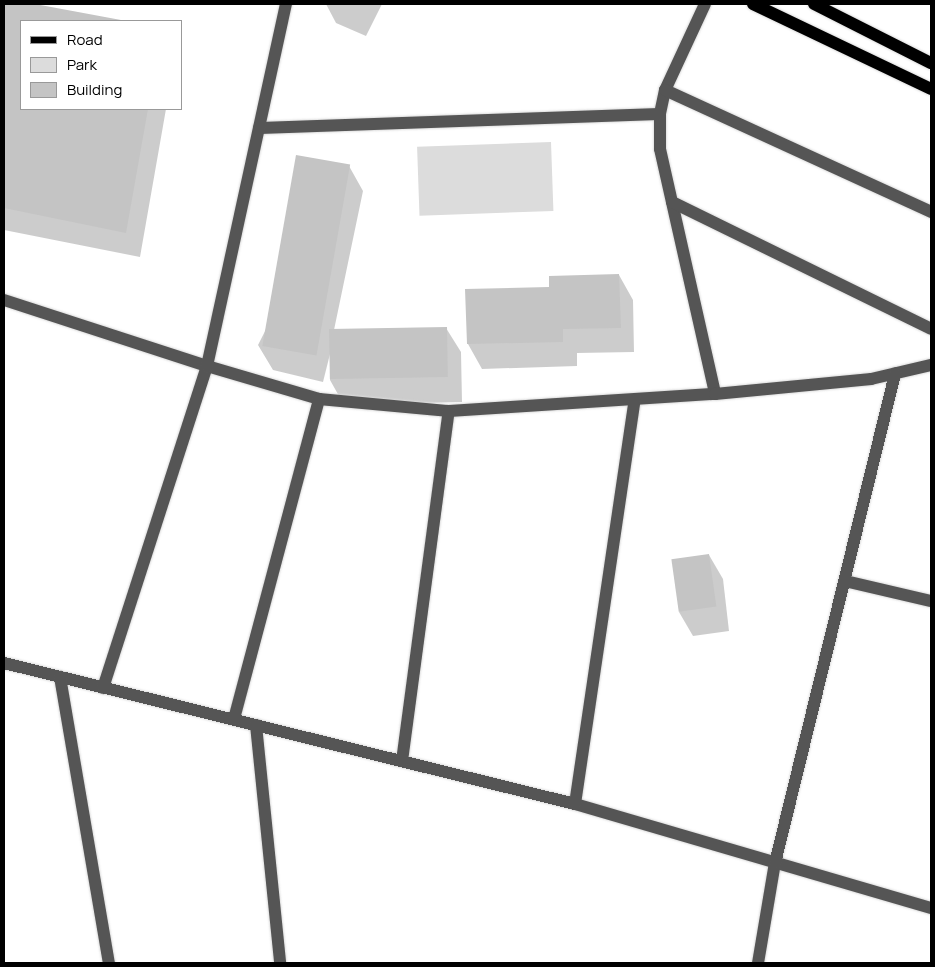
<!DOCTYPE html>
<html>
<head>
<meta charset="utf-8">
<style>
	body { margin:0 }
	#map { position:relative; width:935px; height:967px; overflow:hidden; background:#fff; font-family:Manrope,sans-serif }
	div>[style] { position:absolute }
	.green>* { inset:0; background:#dcdcdc; transform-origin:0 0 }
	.shadow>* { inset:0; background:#0003 }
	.building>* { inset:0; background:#c4c4c4; transform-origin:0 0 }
	.roads { filter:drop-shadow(0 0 1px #dbdbdb) drop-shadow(0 0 1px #dbdbdb) }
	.minor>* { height:12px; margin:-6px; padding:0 6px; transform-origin:6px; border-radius:6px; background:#555 }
	.major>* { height:12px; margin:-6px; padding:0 6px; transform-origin:6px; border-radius:6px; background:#000 }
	span { translate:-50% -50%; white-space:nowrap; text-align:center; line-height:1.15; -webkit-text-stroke:4px #fff; paint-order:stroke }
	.frame { position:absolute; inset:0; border:5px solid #000; pointer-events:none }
	.legend { position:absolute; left:20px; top:20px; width:162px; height:90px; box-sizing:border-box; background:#fff; border:1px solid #999; margin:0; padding:6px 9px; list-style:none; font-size:15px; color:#000 }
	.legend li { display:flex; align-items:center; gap:10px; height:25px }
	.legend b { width:25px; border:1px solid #999 }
</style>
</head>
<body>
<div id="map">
	<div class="green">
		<i style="left:551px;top:142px;width:69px;height:134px;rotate:88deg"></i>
	</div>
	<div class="shadow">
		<i style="clip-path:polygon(4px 4px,29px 4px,119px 21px,21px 21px,21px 109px,166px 109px,140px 257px,4px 230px)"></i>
		<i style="clip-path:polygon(326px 4px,382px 4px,366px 36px,336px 23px)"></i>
		<i style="clip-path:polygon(349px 166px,363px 191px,334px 330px,446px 328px,461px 352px,462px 402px,344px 405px,330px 380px,330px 354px,323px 382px,273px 370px,258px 345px)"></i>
		<i style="clip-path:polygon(619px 275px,633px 300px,634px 352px,577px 353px,577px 366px,482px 369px,468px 344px,466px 290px,550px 288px)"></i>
		<i style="clip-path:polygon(709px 555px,723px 579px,729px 631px,693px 636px,679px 612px)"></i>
	</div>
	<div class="building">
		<i style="clip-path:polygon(4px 4px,35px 4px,121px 20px,21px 21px,21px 109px,148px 109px,126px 233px,4px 208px)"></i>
		<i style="left:296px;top:155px;width:55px;height:194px;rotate:10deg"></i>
		<i style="clip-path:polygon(619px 274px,621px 328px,563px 329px,563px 342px,467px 344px,465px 289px,549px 287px,549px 276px)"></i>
		<i style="left:447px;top:327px;width:50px;height:118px;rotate:89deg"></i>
		<i style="left:709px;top:554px;width:53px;height:38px;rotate:82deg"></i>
	</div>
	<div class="roads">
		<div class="minor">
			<i style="left:705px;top:4px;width:95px;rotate:114.9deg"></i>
			<i style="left:665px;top:90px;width:25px;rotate:102deg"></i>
			<i style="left:660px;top:114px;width:35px;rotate:90deg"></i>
			<i style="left:660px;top:149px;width:251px;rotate:77.3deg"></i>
			<i style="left:665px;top:90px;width:293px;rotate:24.6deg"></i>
			<i style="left:259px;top:128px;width:401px;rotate:-2deg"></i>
			<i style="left:672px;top:202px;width:288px;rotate:26.1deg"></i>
			<i style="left:4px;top:300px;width:213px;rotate:18deg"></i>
			<i style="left:207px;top:366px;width:117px;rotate:16.4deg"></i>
			<i style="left:319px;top:399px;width:131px;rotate:5.3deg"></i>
			<i style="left:449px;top:411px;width:267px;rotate:-3.7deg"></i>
			<i style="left:715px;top:394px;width:157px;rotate:-5.5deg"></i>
			<i style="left:871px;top:379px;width:62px;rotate:-13.1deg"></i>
			<i style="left:845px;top:581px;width:88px;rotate:13.1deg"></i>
			<i style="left:4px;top:663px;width:588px;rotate:13.87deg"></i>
			<i style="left:575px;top:804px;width:371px;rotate:16.3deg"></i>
			<i style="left:60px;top:677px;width:290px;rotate:80.3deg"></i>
			<i style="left:103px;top:688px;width:338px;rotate:-72.1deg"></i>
			<i style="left:207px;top:366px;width:371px;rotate:-77.7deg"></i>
			<i style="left:234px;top:719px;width:331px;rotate:-75.1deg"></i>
			<i style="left:256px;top:725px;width:239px;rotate:84.2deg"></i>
			<i style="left:402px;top:761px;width:353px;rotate:-82.4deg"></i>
			<i style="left:575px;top:804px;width:408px;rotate:-81.6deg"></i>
			<i style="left:758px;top:963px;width:101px;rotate:-80.4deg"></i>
			<i style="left:775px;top:863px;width:504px;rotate:-76.21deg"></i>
		</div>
		<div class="major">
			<i style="left:753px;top:4px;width:197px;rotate:25.5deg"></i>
			<i style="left:814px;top:4px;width:131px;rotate:26.8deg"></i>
		</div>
	</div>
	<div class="frame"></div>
	<ul class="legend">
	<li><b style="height:6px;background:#000"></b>Road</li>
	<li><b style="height:14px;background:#dcdcdc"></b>Park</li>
	<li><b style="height:14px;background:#c4c4c4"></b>Building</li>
	</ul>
</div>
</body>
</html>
